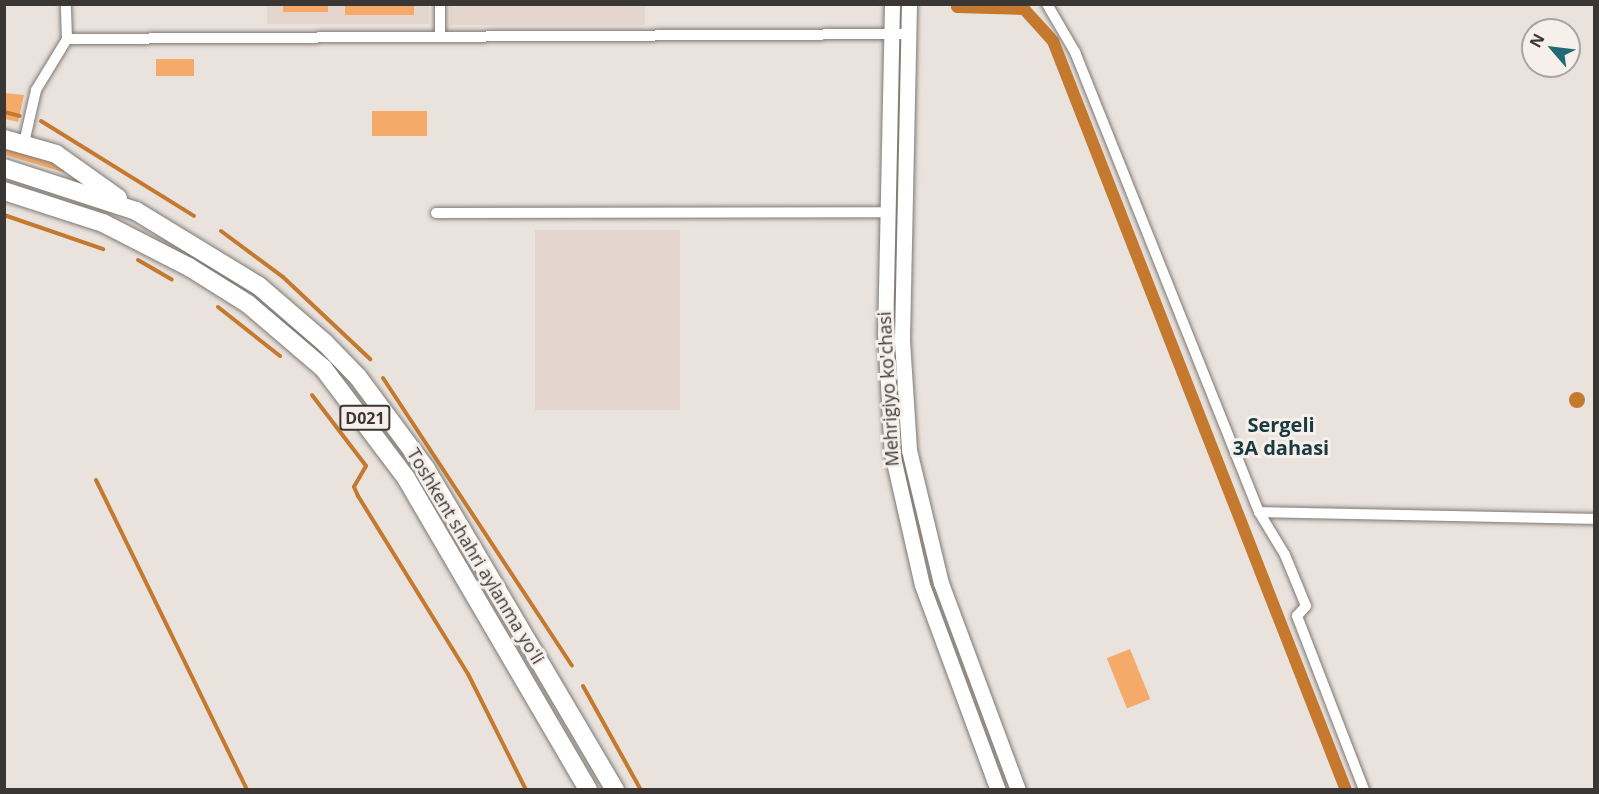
<!DOCTYPE html>
<html>
<head>
<meta charset="utf-8">
<style>
	body { margin:0 }
	#map { position:relative; width:1599px; height:794px; overflow:hidden; background:#e9e2dd; font-family:"Open Sans",sans-serif }
	div>[style] { position:absolute }
	.built>* { inset:0; background:#e4d6cc; transform-origin:0 0 }
	.green>* { inset:0; background:#f5aa69; transform-origin:0 0 }
	.water>* { inset:0; background:#c5792e }
	.round { border-radius:50% }
	.stream>* { height:4px; margin:-2px; padding:0 2px; transform-origin:2px; border-radius:2px; background:#c5792e }
	.canal>* { height:12px; margin:-6px; padding:0 6px; transform-origin:6px; border-radius:6px; background:#c5792e }
	.roads { filter:drop-shadow(0 0 2px #7e7873) drop-shadow(0 0 2px #7e7873) }
	.minor>* { height:10px; margin:-5px; padding:0 5px; transform-origin:5px; border-radius:5px; background:#fff }
	.secondary>* { height:15px; margin:-7.5px; padding:0 7.5px; transform-origin:7.5px; border-radius:7.5px; background:#fff }
	.trunk>* { height:18px; margin:-9px; padding:0 9px; transform-origin:9px; border-radius:9px; background:#fff }
	span { translate:-50% -50%; white-space:nowrap; text-align:center; line-height:1.15; -webkit-text-stroke:6px #f6efea; paint-order:stroke }
	.shield-label span { padding:2px 4px; background:#f6efea; border:2px solid; border-radius:4px; -webkit-text-stroke-width:0 }
	.shield-label { font-size:16px; color:#393634; font-weight:700 }
	.street-label { font-size:18px; color:#393634 }
	.neighbourhood-label { font-size:20px; color:#193a40; font-weight:700 }
	.frame { position:absolute; inset:0; border:6px solid #393634; pointer-events:none }
	.north { position:absolute; left:1521px; top:18px; width:60px; height:60px; box-sizing:border-box; background:#f6efea; border:2px solid #aaa5a1; border-radius:50%; rotate:298deg; font-size:16px; font-weight:700; line-height:24px; text-align:center; color:#393634 }
	.north::after { content:''; display:block; margin:auto; width:21px; height:27px; background:#216a76; clip-path:polygon(50% 0,100% 100%,50% 72%,0 100%) }
</style>
</head>
<body>
<div id="map">
	<div class="built">
		<i style="left:267px;top:5px;width:162px;height:19px"></i>
		<i style="left:450px;top:5px;width:195px;height:20px"></i>
		<i style="left:680px;top:230px;width:180px;height:145px;rotate:90deg"></i>
	</div>
	<div class="green">
		<i style="left:283px;top:5px;width:45px;height:7px"></i>
		<i style="left:345px;top:5px;width:69px;height:10px"></i>
		<i style="left:156px;top:59px;width:38px;height:17px"></i>
		<i style="clip-path:polygon(5px 93px,24px 95px,18px 122px,5px 119px)"></i>
		<i style="left:427px;top:111px;width:25px;height:55px;rotate:90deg"></i>
		<i style="clip-path:polygon(5px 145px,36px 153px,80px 177px,5px 155px)"></i>
		<i style="left:1130px;top:649px;width:54px;height:25px;rotate:68deg"></i>
	</div>
	<div class="water">
		<i class="round" style="left:1569px;top:392px;width:16px;height:16px"></i>
	</div>
	<div class="stream">
		<i style="left:4px;top:112px;width:16px;rotate:14deg"></i>
		<i style="left:41px;top:121px;width:180px;rotate:31.8deg"></i>
		<i style="left:4px;top:215px;width:105px;rotate:19deg"></i>
		<i style="left:221px;top:231px;width:77px;rotate:36.6deg"></i>
		<i style="left:283px;top:277px;width:120px;rotate:43.3deg"></i>
		<i style="left:138px;top:260px;width:39px;rotate:30deg"></i>
		<i style="left:218px;top:307px;width:79px;rotate:38.3deg"></i>
		<i style="left:383px;top:378px;width:344px;rotate:56.7deg"></i>
		<i style="left:312px;top:395px;width:89px;rotate:52.7deg"></i>
		<i style="left:366px;top:466px;width:24px;rotate:120deg"></i>
		<i style="left:354px;top:487px;width:10px;rotate:66deg"></i>
		<i style="left:358px;top:496px;width:209px;rotate:58.3deg"></i>
		<i style="left:468px;top:674px;width:130px;rotate:63.4deg"></i>
		<i style="left:96px;top:480px;width:345px;rotate:64deg"></i>
		<i style="left:583px;top:686px;width:119px;rotate:60.9deg"></i>
	</div>
	<div class="canal">
		<i style="left:957px;top:7px;width:67px;rotate:1.7deg"></i>
		<i style="left:1024px;top:9px;width:43px;rotate:47.8deg"></i>
		<i style="left:1053px;top:41px;width:804px;rotate:68.64deg"></i>
	</div>
	<div class="roads">
		<div class="minor">
			<i style="left:440px;top:4px;width:31px;rotate:90deg"></i>
			<i style="left:1047px;top:4px;width:56px;rotate:59.7deg"></i>
			<i style="left:1075px;top:52px;width:495px;rotate:68.2deg"></i>
			<i style="left:1259px;top:512px;width:50px;rotate:58.8deg"></i>
			<i style="left:1285px;top:555px;width:55px;rotate:67.6deg"></i>
			<i style="left:1306px;top:606px;width:13px;rotate:132deg"></i>
			<i style="left:1297px;top:616px;width:186px;rotate:68.9deg"></i>
			<i style="left:67px;top:39px;width:841px;rotate:-0.34deg"></i>
			<i style="left:24px;top:143px;width:54px;rotate:-77.2deg"></i>
			<i style="left:36px;top:90px;width:60px;rotate:-58.7deg"></i>
			<i style="left:67px;top:39px;width:35px;rotate:-92deg"></i>
			<i style="left:436px;top:213px;width:453px;rotate:-0.1deg"></i>
			<i style="left:1259px;top:512px;width:335px;rotate:1.2deg"></i>
		</div>
		<div class="secondary">
			<i style="left:892px;top:4px;width:328px;rotate:91.2deg"></i>
			<i style="left:885px;top:332px;width:121px;rotate:86.7deg"></i>
			<i style="left:892px;top:453px;width:135px;rotate:77.2deg"></i>
			<i style="left:922px;top:585px;width:219px;rotate:69.7deg"></i>
			<i style="left:909px;top:4px;width:337px;rotate:91.2deg"></i>
			<i style="left:902px;top:341px;width:109px;rotate:86.3deg"></i>
			<i style="left:909px;top:450px;width:137px;rotate:76.5deg"></i>
			<i style="left:941px;top:583px;width:221px;rotate:69.6deg"></i>
		</div>
		<div class="trunk">
			<i style="left:4px;top:139px;width:54px;rotate:16.1deg"></i>
			<i style="left:56px;top:154px;width:76px;rotate:35.4deg"></i>
			<i style="left:4px;top:168px;width:139px;rotate:18deg"></i>
			<i style="left:136px;top:211px;width:144px;rotate:31.4deg"></i>
			<i style="left:259px;top:286px;width:87px;rotate:40.8deg"></i>
			<i style="left:325px;top:343px;width:47px;rotate:45.9deg"></i>
			<i style="left:358px;top:377px;width:114px;rotate:53.5deg"></i>
			<i style="left:426px;top:469px;width:373px;rotate:59.5deg"></i>
			<i style="left:4px;top:191px;width:104px;rotate:17.9deg"></i>
			<i style="left:103px;top:223px;width:97px;rotate:27.1deg"></i>
			<i style="left:189px;top:267px;width:70px;rotate:32.1deg"></i>
			<i style="left:248px;top:304px;width:100px;rotate:40.5deg"></i>
			<i style="left:324px;top:369px;width:136px;rotate:53deg"></i>
			<i style="left:406px;top:478px;width:361px;rotate:59.7deg"></i>
		</div>
	</div>
	<div class="shield-label">
		<span style="left:365px;top:418px">D021</span>
	</div>
	<div class="street-label">
		<span style="left:888px;top:389px;rotate:-93deg">Mehrigiyo ko'chasi</span>
		<span style="left:476px;top:556px;rotate:59deg">Toshkent shahri aylanma yoʻli</span>
	</div>
	<div class="neighbourhood-label">
		<span style="left:1281px;top:436px">Sergeli<br>3A dahasi</span>
	</div>
	<div class="frame"></div>
	<div class="north">N</div>
</div>
</body>
</html>
